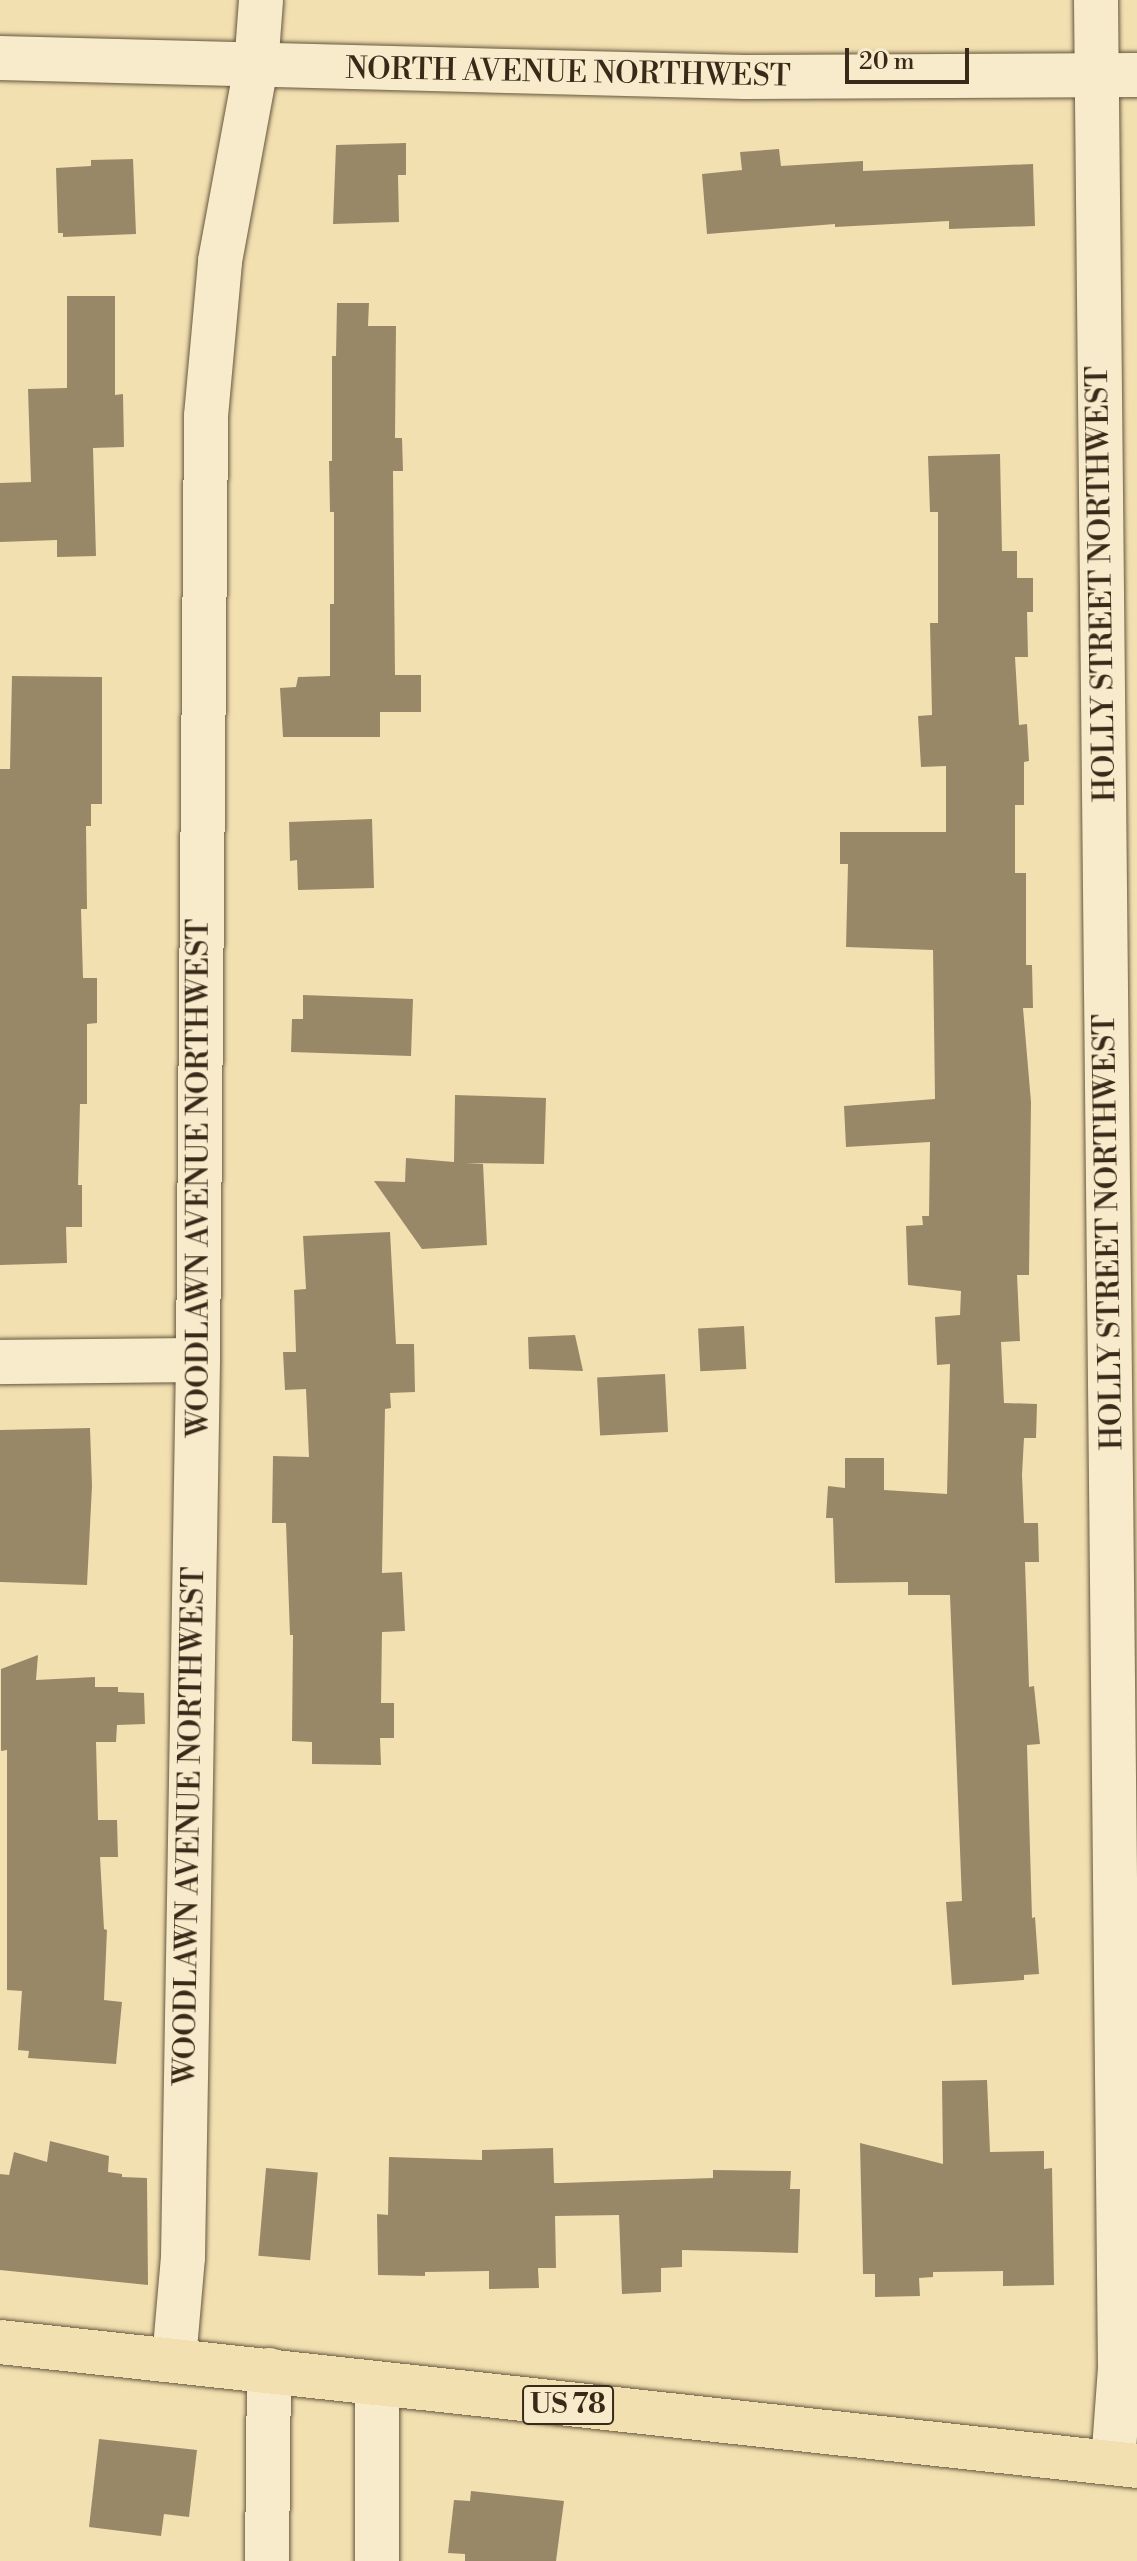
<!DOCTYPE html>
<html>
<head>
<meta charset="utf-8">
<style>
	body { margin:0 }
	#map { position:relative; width:1137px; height:2561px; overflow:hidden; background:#f2e0b1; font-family:"Libre Bodoni",serif }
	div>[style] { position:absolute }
	.building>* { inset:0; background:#998868; transform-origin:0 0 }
	.roads { filter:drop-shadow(0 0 2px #66573e) drop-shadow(0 0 2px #66573e) }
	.minor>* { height:44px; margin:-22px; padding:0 22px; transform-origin:22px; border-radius:22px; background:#f7ebcc }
	.primary>* { height:44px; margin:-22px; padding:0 22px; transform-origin:22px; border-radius:22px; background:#f2e0b1 }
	span { translate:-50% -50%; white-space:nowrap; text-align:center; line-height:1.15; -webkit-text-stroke:6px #f7ebcc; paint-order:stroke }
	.shield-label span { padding:2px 6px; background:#f7ebcc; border:2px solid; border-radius:6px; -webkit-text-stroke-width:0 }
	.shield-label { font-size:28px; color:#382918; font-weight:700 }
	.street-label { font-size:30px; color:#382918 }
	.scale { position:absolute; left:845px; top:48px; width:124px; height:36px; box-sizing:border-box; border:4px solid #382918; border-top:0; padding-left:10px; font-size:24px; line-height:28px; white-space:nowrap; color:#382918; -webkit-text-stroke:6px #f7ebcc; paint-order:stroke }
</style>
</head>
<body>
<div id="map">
	<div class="building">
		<i style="clip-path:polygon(406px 143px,406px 175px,398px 175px,399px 222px,333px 224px,336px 145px)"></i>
		<i style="clip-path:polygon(779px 149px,781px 166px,863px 161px,863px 171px,1033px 164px,1035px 226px,949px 229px,949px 221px,835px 227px,835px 224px,707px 234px,702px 174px,742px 170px,740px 152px)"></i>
		<i style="clip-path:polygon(133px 159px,136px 234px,63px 237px,63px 233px,58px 233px,56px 168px,91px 166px,91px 160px)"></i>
		<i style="clip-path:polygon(67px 296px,115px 296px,115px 395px,123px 394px,124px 447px,93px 448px,96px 556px,57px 557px,57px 540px,0 542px,0 483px,31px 482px,28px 389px,67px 388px)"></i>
		<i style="clip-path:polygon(337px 303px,369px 303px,368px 326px,396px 326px,395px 438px,402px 438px,403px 471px,393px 471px,395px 675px,421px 675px,421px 712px,380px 712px,380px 737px,283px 737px,280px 688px,296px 687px,298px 677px,330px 676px,330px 604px,334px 604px,334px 512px,330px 512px,329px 461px,332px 461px,332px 356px,336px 356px)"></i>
		<i style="clip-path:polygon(1000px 454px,1002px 551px,1017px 551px,1017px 578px,1033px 578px,1033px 612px,1027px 612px,1028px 657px,1015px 657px,1019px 725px,1027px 724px,1029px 761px,1024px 762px,1024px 805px,1015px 805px,1015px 873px,1026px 873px,1026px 965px,1032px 965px,1033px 1008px,1023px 1008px,1031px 1102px,1029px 1275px,1017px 1275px,1020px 1341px,1001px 1342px,1004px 1403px,1037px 1404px,1036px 1438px,1024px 1438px,1022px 1475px,1024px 1523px,1038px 1523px,1039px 1562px,1025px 1562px,1029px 1687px,1034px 1686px,1040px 1744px,1027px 1745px,1032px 1918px,1035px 1917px,1039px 1974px,1024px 1975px,1024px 1980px,952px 1985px,946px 1902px,962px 1901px,950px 1595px,908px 1595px,908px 1582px,835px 1583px,833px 1518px,826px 1518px,828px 1486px,845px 1488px,845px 1458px,884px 1458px,884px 1490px,947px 1494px,950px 1364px,937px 1365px,935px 1317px,960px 1315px,961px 1291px,908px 1285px,906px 1226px,923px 1225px,922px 1216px,929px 1216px,930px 1142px,846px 1147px,844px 1106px,935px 1099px,933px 950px,846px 947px,848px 864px,840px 864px,840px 832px,946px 832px,946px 766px,921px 767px,918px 716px,932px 715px,930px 623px,938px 623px,938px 512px,930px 512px,928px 456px)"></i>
		<i style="clip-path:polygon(12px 676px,102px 677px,102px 804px,91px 804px,91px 826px,86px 826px,87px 909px,81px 909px,83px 978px,97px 978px,97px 1023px,87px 1024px,87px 1104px,80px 1104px,78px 1185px,82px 1185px,82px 1227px,66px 1227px,67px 1263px,0 1265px,0 769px,10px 769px)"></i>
		<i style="clip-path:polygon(372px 819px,374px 888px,298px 890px,297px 860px,290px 861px,289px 822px)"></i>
		<i style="clip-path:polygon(303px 995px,413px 999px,411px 1056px,291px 1052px,292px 1019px,303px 1019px)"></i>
		<i style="clip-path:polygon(455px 1095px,546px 1098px,544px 1164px,465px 1163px,483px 1164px,487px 1245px,422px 1249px,374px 1181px,405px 1182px,406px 1158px,454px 1162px)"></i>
		<i style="clip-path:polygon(390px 1232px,396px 1344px,414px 1344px,415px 1392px,390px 1393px,391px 1408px,385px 1409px,382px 1573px,402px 1572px,405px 1631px,382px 1632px,381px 1703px,394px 1703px,394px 1738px,380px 1738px,381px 1765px,312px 1764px,312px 1742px,292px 1741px,293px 1635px,290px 1635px,286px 1523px,272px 1523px,273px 1456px,309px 1457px,306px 1389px,285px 1390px,283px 1352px,296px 1352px,294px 1290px,306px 1289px,303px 1236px)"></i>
		<i style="left:744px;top:1326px;width:43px;height:46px;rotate:87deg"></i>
		<i style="clip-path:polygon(575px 1335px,583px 1371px,529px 1369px,528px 1337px)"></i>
		<i style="left:665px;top:1374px;width:58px;height:68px;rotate:87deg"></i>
		<i style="clip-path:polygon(90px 1428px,92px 1486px,87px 1585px,0 1582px,0 1430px)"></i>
		<i style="clip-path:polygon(38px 1655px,36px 1680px,95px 1677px,95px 1687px,118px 1687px,118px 1692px,144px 1693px,145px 1724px,117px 1725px,116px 1742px,96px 1742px,98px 1820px,117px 1820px,118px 1857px,100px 1857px,104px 1929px,107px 1930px,104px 2000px,122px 2002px,116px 2064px,28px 2058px,29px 2051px,18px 2050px,22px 1991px,7px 1990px,7px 1750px,1px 1751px,1px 1669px)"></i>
		<i style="clip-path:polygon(987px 2080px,990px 2152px,1044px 2151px,1044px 2169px,1052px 2168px,1054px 2285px,1003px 2286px,1003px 2271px,933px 2272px,933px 2277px,919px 2278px,920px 2296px,875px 2297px,875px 2274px,863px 2274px,860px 2143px,943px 2164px,942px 2081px)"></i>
		<i style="clip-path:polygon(50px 2141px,109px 2156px,108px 2172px,122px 2174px,122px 2177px,147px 2178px,148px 2285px,0 2270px,0 2174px,9px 2175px,14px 2152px,47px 2162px)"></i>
		<i style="clip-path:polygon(553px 2148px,554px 2183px,560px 2183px,713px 2178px,713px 2170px,791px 2171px,790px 2189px,800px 2189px,798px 2253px,682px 2250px,682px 2267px,661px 2268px,661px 2292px,622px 2294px,619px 2215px,555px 2216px,556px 2268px,538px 2268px,539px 2288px,489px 2289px,489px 2271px,425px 2272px,425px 2276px,378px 2275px,377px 2214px,388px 2215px,389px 2157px,482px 2160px,482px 2150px)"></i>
		<i style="left:266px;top:2168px;width:52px;height:88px;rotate:5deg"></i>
		<i style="clip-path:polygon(99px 2439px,197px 2450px,189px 2517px,164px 2514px,161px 2536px,89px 2527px)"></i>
		<i style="clip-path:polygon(471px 2491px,564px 2501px,556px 2561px,465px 2561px,465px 2554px,448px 2553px,454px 2500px,470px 2501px)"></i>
	</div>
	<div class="roads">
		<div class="minor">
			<i style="left:1096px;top:0;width:2368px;rotate:89.42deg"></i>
			<i style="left:1120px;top:2368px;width:95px;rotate:94.2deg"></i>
			<i style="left:0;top:58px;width:745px;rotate:1.46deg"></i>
			<i style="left:745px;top:77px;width:392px;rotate:-0.3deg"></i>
			<i style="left:0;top:1362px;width:198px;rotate:-0.6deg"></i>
			<i style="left:174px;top:2360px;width:103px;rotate:-85deg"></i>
			<i style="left:183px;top:2257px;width:897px;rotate:-89.04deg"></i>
			<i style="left:198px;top:1360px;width:944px;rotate:-89.51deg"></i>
			<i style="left:206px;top:416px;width:156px;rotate:-84.8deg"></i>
			<i style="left:220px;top:261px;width:197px;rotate:-79.5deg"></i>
			<i style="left:256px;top:67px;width:67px;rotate:-85.7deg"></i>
			<i style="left:377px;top:2385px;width:176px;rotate:90deg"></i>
			<i style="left:267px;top:2561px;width:191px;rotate:-89.4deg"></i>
		</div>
		<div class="primary">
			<i style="left:0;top:2342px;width:1144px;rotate:6.22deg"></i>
		</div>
	</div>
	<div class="shield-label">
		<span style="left:568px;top:2405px">US 78</span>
	</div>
	<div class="street-label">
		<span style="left:568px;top:73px;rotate:1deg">NORTH AVENUE NORTHWEST</span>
		<span style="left:1102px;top:584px;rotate:-91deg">HOLLY STREET NORTHWEST</span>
		<span style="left:199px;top:1178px;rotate:-90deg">WOODLAWN AVENUE NORTHWEST</span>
		<span style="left:1109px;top:1232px;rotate:-91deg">HOLLY STREET NORTHWEST</span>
		<span style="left:190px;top:1826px;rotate:-89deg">WOODLAWN AVENUE NORTHWEST</span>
	</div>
	<div class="scale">20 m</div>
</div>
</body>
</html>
